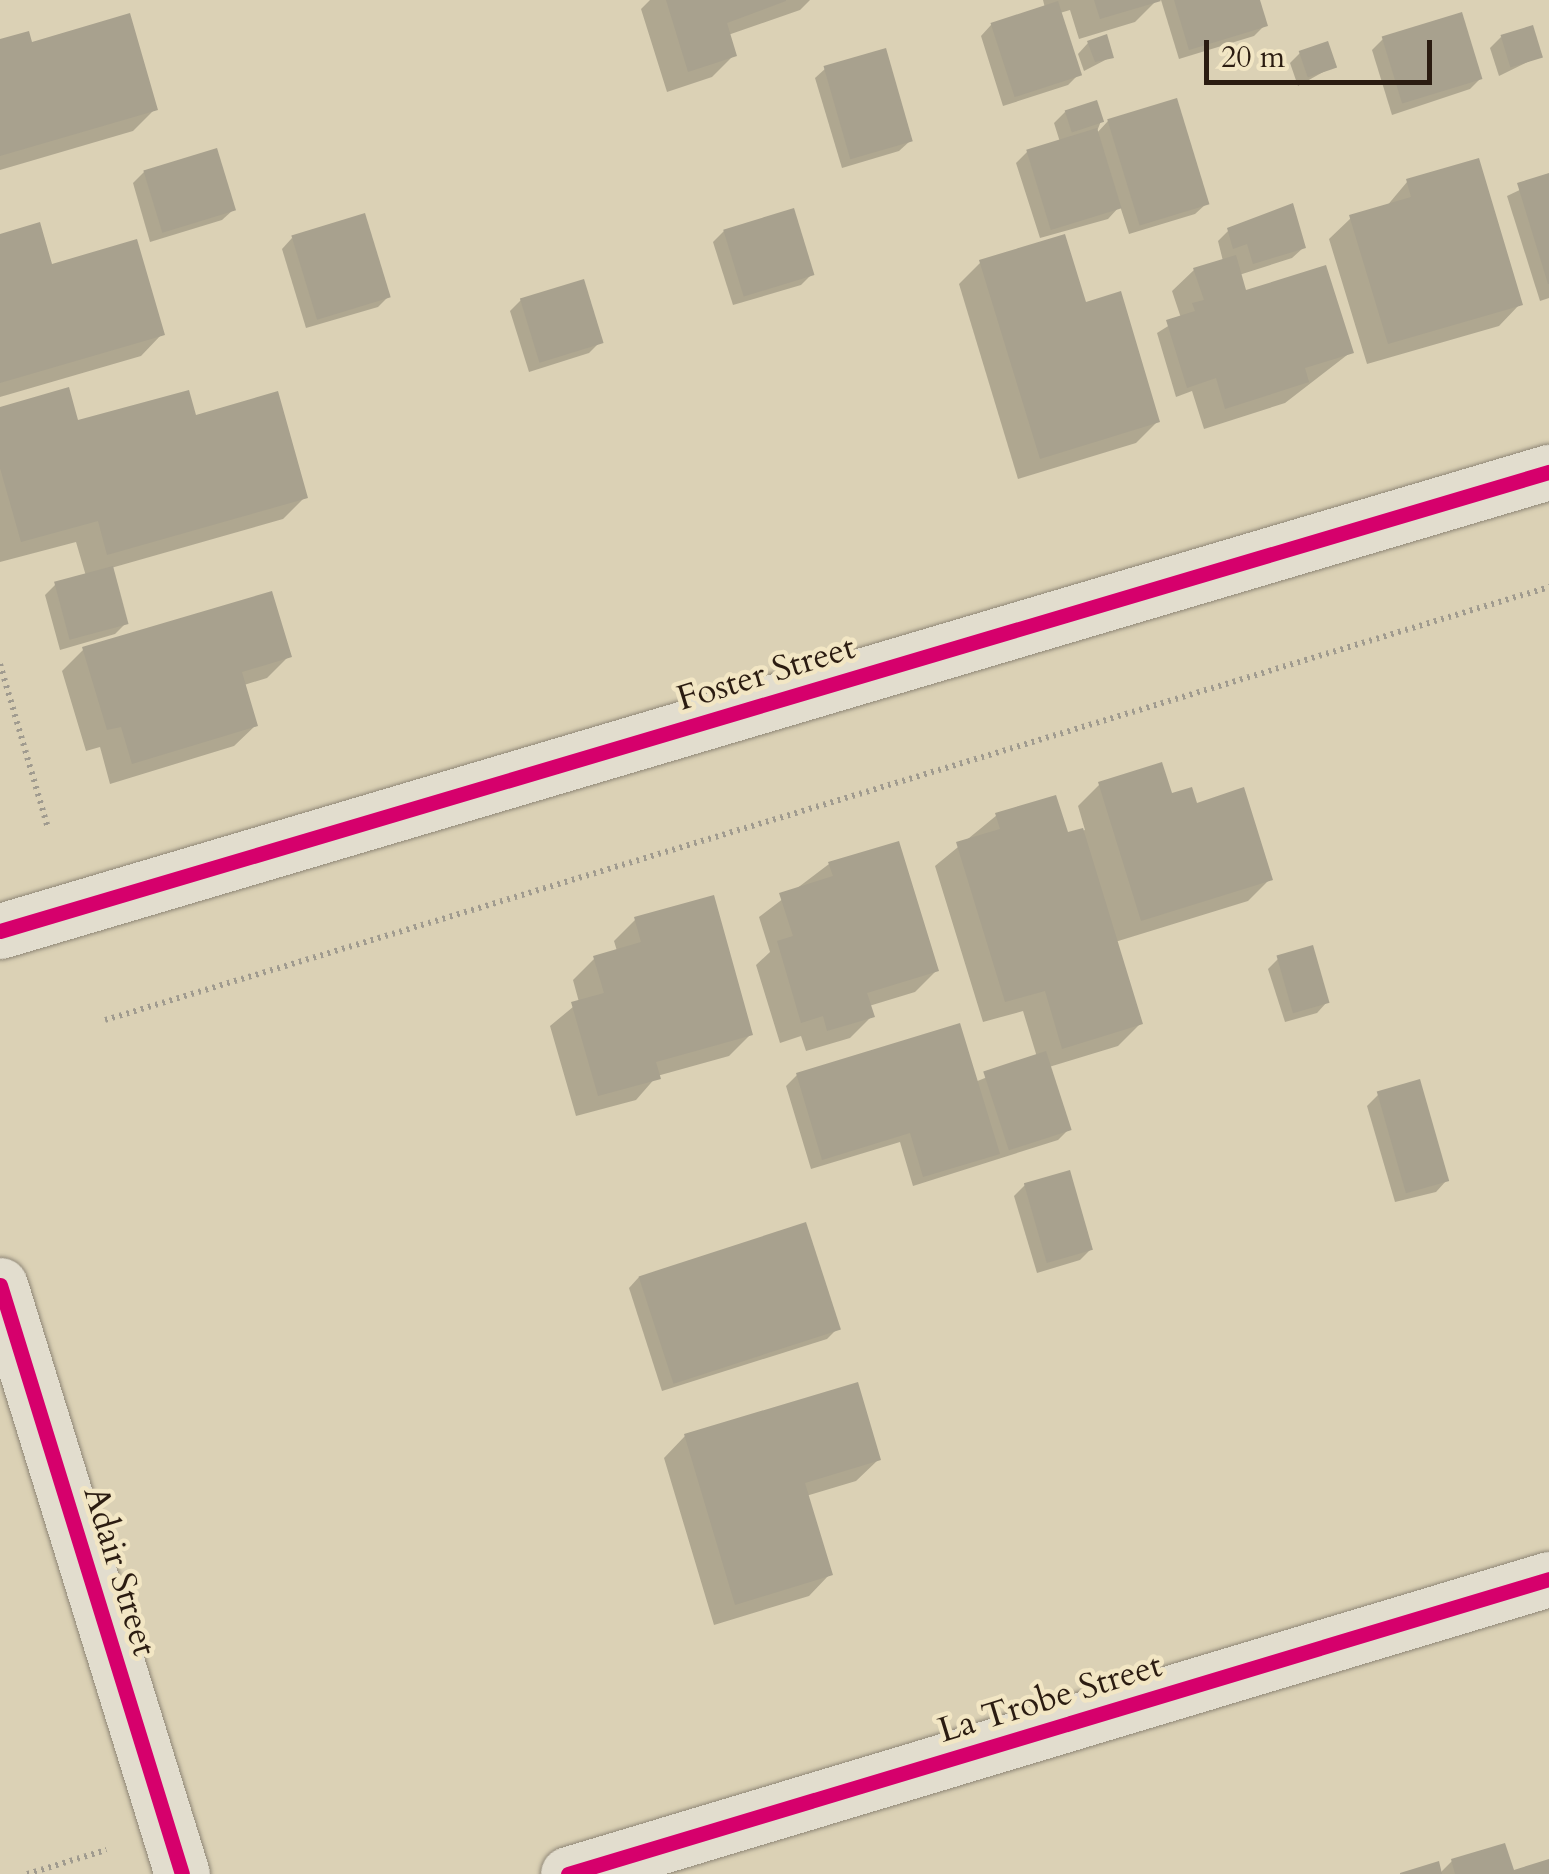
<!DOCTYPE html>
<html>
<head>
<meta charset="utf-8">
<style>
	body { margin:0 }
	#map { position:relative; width:1549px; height:1874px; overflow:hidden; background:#dbd1b5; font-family:Cardo,serif }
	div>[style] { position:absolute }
	.shadow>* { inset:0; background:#0003 }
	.building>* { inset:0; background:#a8a18e; transform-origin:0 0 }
	.path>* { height:6px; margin-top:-3px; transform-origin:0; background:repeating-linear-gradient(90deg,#a09b8f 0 2.5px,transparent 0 7.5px) }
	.roads { filter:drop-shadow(0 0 2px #8e8676) drop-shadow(0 0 2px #8e8676) }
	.minor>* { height:55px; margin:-27.5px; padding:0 27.5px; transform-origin:27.5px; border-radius:27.5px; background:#e2ddce }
	.secondary>* { height:55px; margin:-27.5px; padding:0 27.5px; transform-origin:27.5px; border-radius:27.5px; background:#e2ddce }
	.cycleway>* { height:15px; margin:-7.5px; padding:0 7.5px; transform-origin:7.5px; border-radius:7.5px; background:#d6006c }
	span { translate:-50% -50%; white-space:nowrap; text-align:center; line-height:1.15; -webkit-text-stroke:9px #f2e6c4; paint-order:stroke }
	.street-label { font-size:35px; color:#2b1c11 }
	.scale { position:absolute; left:1204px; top:40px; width:228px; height:45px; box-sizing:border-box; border:5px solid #2b1c11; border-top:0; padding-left:12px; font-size:30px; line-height:35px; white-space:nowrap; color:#2b1c11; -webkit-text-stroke:8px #f2e6c4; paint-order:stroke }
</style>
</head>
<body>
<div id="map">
	<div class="shadow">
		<i style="clip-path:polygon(650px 0,810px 0,800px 10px,728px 35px,734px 55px,712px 77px,667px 92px,641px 9px)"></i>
		<i style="clip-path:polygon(1043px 0,1157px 0,1135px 22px,1079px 39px,1070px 10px,1060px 13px,1079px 74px,1068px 85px,1003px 106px,981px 36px,991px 25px,1045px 8px)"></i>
		<i style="clip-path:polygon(1161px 0,1257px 0,1265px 25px,1254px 36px,1179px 59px)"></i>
		<i style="clip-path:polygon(1501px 37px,1540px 56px,1499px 76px,1490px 48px)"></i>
		<i style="clip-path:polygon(1383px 39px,1481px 78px,1470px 89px,1392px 115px,1372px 50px)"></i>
		<i style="clip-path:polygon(0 42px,30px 45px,155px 109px,133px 131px,0 170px)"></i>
		<i style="clip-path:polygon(1088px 43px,1111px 57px,1084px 71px,1078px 54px)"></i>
		<i style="clip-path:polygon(1300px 53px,1334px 66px,1298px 86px,1290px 63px)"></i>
		<i style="clip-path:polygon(826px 68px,910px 141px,899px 151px,842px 168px,815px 78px)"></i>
		<i style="clip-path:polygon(1065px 112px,1101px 121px,1096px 134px,1108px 121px,1206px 204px,1195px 214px,1129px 234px,1120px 206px,1108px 219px,1040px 238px,1016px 163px,1027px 152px,1060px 142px,1054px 123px)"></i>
		<i style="clip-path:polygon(144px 172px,233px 210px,222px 220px,150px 242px,133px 183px)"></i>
		<i style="clip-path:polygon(1549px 176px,1549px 298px,1540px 301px,1507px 196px)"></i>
		<i style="clip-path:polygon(1407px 182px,1520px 304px,1499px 326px,1367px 364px,1329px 239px,1351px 218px,1386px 207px)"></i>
		<i style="clip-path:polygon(1229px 230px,1303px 248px,1292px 258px,1239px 275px,1245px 293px,1351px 352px,1285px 403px,1204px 429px,1192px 391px,1176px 397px,1157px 333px,1181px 318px,1172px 291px,1194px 270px,1223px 261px,1218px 241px)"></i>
		<i style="clip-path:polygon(724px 231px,812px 274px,801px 285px,733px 305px,713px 242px)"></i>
		<i style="clip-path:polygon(0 237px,50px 267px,162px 334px,141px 356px,0 397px)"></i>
		<i style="clip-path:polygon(292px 238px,389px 296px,378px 307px,306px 328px,282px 249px)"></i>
		<i style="clip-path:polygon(981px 262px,1084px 305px,1158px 421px,1136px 443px,1018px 479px,959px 284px)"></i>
		<i style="clip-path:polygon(521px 300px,600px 342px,589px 353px,529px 372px,510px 311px)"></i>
		<i style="clip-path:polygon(0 409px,77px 423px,194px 418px,305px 497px,283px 519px,111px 568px,126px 623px,115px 634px,60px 650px,45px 595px,55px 585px,86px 576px,76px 542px,0 562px)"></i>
		<i style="clip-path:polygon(83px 650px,289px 656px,267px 678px,244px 685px,256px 725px,234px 746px,110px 784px,100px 747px,86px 751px,62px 671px)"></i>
		<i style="clip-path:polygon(1100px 784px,1195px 806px,1270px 879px,1248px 901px,1115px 942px,1140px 1024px,1118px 1046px,1049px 1067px,1068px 1130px,1058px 1140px,913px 1186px,900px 1142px,811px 1169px,786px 1086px,797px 1075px,975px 1082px,1037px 1057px,1023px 1011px,983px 1022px,935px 866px,997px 815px,1066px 835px,1085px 830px,1078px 806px)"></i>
		<i style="clip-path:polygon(829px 864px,936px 971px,915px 992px,869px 1006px,872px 1016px,850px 1038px,806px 1051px,801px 1036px,780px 1043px,756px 965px,770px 952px,759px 917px)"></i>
		<i style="clip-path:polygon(636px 919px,751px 1034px,729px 1056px,657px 1076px,636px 1100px,576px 1116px,550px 1026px,579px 1002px,573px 980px,595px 958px,617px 951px,614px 941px)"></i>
		<i style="clip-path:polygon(1279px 958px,1327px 1002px,1317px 1013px,1285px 1022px,1268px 969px)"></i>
		<i style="clip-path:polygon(1378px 1095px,1446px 1181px,1436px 1192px,1395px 1202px,1367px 1106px)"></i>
		<i style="clip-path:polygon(1025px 1185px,1091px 1249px,1080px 1260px,1037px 1273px,1014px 1196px)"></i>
		<i style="clip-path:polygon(639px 1277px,838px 1328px,827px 1339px,662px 1391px,629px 1288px)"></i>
		<i style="clip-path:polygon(685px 1436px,878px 1460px,856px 1481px,806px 1496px,830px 1574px,809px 1596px,714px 1625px,664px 1458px)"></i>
		<i style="clip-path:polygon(1452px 1861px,1512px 1873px,1549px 1862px,1549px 1874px,1406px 1874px,1440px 1873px)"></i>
	</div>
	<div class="building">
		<i style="clip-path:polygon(666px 0,786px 0,786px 1px,727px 23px,737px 56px,688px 72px)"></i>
		<i style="clip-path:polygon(1094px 0,1160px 0,1161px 1px,1100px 19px)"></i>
		<i style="clip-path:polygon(1174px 0,1260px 0,1268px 26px,1189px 50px)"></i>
		<i style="left:1058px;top:1px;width:78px;height:71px;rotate:72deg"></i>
		<i style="left:1462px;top:12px;width:70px;height:84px;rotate:73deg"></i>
		<i style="clip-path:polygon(130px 13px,158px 110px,0 156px,0 39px,29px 31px,32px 42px)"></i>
		<i style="left:1533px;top:25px;width:34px;height:34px;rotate:73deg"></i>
		<i style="clip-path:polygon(1107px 34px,1114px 58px,1095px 62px,1087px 41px)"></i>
		<i style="left:1328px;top:41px;width:28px;height:31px;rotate:71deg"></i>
		<i style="left:886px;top:48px;width:97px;height:65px;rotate:74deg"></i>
		<i style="left:1177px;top:98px;width:111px;height:73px;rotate:73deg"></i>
		<i style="left:1097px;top:100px;width:23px;height:34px;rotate:72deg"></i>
		<i style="left:1097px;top:128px;width:84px;height:74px;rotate:73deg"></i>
		<i style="left:217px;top:148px;width:65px;height:77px;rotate:73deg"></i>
		<i style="clip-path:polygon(1479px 158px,1523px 305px,1388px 344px,1349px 215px,1411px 197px,1406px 179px)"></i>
		<i style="clip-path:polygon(1549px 173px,1549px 284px,1548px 284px,1517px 183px)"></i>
		<i style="clip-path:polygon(1293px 203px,1306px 248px,1253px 264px,1247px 244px,1233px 249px,1227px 228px)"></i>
		<i style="left:794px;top:208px;width:70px;height:74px;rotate:73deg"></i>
		<i style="left:365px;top:213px;width:88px;height:77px;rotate:73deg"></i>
		<i style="clip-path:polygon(40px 222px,52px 264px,137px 239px,165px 335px,0 383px,0 234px)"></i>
		<i style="clip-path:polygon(1065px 234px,1086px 302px,1121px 291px,1160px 422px,1040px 459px,979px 260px)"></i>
		<i style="clip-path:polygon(1236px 255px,1246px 290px,1326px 265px,1354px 353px,1305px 368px,1309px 382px,1225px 409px,1216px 378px,1187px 388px,1166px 320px,1195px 311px,1192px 303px,1204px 300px,1193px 268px)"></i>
		<i style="left:584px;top:279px;width:67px;height:67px;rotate:73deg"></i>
		<i style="clip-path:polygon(69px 387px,78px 420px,189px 390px,196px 415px,278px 391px,308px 498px,107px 555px,98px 521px,21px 542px,0 468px,0 407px)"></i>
		<i style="left:113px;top:566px;width:60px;height:61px;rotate:75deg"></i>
		<i style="clip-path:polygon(272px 591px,292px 657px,242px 672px,258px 726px,132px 764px,121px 727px,107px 730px,82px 647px)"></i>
		<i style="clip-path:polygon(1162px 762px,1172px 793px,1192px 787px,1197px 803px,1244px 787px,1273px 880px,1141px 921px,1098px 782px)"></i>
		<i style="clip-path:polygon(1056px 795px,1068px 832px,1083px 828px,1143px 1024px,1062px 1049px,1045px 991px,1005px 1002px,956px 842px,1000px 829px,995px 813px)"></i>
		<i style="clip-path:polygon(899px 841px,939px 971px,867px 993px,875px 1017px,827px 1031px,823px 1016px,801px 1023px,777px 941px,793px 936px,779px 893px,833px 876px,828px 862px)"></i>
		<i style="clip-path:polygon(714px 895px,753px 1035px,656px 1062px,661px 1079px,598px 1096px,571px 1002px,604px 993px,593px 956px,641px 942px,634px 917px)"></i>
		<i style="left:1313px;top:945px;width:60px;height:38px;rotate:74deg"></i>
		<i style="clip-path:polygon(960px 1023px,1000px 1154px,923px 1177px,910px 1133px,822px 1160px,796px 1073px)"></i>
		<i style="left:1046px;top:1051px;width:83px;height:66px;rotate:72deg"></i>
		<i style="left:1420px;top:1079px;width:106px;height:45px;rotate:74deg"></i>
		<i style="left:1070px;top:1170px;width:83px;height:48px;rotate:74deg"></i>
		<i style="left:806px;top:1222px;width:113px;height:176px;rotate:72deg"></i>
		<i style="clip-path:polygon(858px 1382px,881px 1460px,805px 1483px,833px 1575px,735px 1605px,684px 1434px)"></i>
		<i style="clip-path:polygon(1505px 1843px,1514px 1870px,1549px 1859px,1549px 1874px,1455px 1874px,1451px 1859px)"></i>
		<i style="clip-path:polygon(1439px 1861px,1442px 1874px,1400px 1874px,1400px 1873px)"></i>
	</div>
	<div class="path">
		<i style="left:0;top:664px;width:171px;rotate:73.7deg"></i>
		<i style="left:105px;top:1020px;width:1508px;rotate:-16.69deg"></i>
		<i style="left:27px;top:1874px;width:83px;rotate:-16.9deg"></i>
	</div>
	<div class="roads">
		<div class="minor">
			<i style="left:0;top:931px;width:1616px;rotate:-16.51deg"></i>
			<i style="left:0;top:1285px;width:616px;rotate:72.83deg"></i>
		</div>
		<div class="secondary">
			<i style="left:568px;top:1874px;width:1024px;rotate:-16.74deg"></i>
		</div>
	</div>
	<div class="cycleway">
		<i style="left:0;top:931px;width:1616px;rotate:-16.51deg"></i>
		<i style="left:0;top:1285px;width:616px;rotate:72.83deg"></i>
		<i style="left:568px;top:1874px;width:1024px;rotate:-16.74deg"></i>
	</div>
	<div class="street-label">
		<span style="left:766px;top:673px;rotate:-17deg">Foster Street</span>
		<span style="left:120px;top:1571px;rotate:73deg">Adair Street</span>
		<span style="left:1050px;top:1698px;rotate:-17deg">La Trobe Street</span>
	</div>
	<div class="scale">20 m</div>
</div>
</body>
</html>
